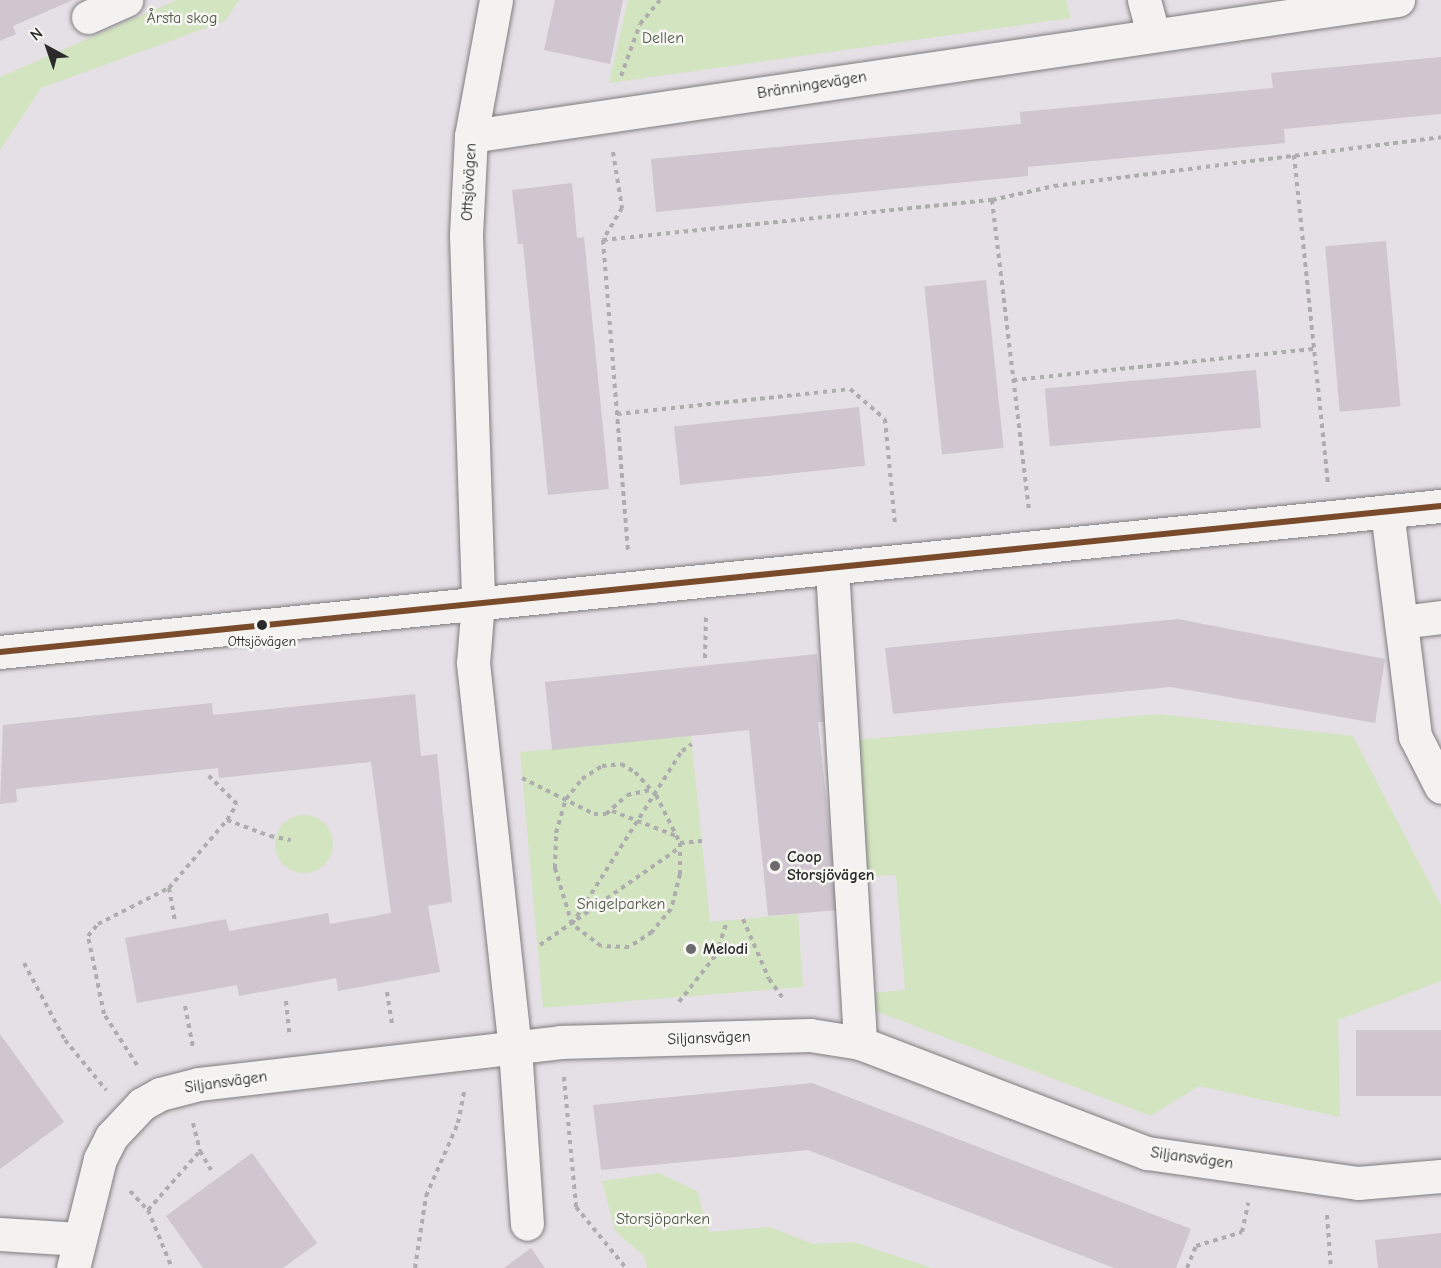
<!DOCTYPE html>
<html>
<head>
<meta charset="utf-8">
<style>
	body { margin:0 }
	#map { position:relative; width:1441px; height:1268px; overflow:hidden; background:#e5e0e5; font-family:"Comic Neue",sans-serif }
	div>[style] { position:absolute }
	.green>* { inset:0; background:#d3e4c0 }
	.round { border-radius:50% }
	.building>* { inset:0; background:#cfc6d0; transform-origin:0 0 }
	.path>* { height:4px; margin-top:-2px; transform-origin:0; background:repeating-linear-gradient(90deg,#aeadad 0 4.5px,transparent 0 9px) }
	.roads { filter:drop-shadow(0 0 2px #7f7c7f) drop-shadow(0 0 2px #7f7c7f) }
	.minor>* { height:33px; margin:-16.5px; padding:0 16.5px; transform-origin:16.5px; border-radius:16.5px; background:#f3f2f1 }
	.bus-1>* { height:6px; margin:-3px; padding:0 3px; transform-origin:3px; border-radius:3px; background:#7a4b2a }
	.dots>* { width:16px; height:16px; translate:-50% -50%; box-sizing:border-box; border:3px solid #f6f6f2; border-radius:50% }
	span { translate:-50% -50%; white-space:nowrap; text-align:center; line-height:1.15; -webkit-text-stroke:5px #f6f6f2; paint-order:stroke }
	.bus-label { font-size:14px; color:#2b2b2b }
	.park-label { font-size:16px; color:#525a49 }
	.street-label { font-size:16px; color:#2b2b2b }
	.poi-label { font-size:16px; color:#2b2b2b; font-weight:700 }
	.left { translate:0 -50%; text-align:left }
	.north { position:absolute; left:18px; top:18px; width:60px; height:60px; -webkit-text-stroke:4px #f6f6f2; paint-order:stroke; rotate:320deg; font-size:16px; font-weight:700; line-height:24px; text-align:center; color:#2b2b2b }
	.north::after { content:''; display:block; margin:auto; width:21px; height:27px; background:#2b2b2b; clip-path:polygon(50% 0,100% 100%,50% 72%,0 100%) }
</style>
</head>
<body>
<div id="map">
	<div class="green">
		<i style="clip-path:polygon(177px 0,239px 0,225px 21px,41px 88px,0 150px,0 77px)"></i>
		<i style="clip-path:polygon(628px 0,1066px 0,1071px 18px,609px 83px)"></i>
		<i style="clip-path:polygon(1159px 714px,1353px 736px,1441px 905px,1441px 981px,1338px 1020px,1340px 1117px,1199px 1086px,1151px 1116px,873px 1010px,872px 993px,905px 990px,896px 875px,863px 877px,855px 740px)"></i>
		<i style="clip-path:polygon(691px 736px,710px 922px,798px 914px,803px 987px,543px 1008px,520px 752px)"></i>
		<i class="round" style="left:275px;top:815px;width:58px;height:58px"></i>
		<i style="clip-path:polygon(659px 1173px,697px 1191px,709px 1232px,770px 1227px,813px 1244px,854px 1242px,932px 1268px,647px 1268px,644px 1256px,615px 1231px,602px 1181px)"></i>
	</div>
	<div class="building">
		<i style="clip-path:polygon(0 0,73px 0,13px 26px,16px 34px,0 41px)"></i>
		<i style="clip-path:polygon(555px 0,623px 0,610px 64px,544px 50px)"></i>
		<i style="clip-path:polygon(1441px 57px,1441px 114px,1284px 129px,1285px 143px,1028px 167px,1028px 176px,656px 212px,651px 159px,1021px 124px,1020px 112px,1273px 88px,1271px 73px)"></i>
		<i style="clip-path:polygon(572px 183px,577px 238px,584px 237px,609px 489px,548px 495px,523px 244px,518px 244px,512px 190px)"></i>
		<i style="left:1386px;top:241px;width:166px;height:61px;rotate:85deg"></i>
		<i style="left:986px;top:280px;width:169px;height:62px;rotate:84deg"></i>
		<i style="left:1256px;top:370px;width:58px;height:212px;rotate:85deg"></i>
		<i style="left:859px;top:407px;width:59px;height:186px;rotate:84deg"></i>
		<i style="clip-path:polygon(1178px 619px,1385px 659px,1375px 723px,1171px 687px,893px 714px,885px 648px)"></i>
		<i style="clip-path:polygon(817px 654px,824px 722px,818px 722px,838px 910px,768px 916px,749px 730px,552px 750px,545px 682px)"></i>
		<i style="clip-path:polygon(415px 694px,421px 756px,437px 754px,452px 902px,428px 906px,440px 972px,338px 991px,336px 978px,239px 996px,237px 985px,137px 1003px,125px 938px,226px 919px,229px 931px,328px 913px,330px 924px,391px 913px,371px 762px,219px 778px,218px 768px,16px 789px,17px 802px,0 804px,3px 725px,212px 703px,213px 715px)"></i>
		<i style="left:1441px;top:1030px;width:66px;height:85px;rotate:90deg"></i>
		<i style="clip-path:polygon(0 1034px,64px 1122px,0 1169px)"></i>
		<i style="clip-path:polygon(812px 1083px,1191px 1229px,1176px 1268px,1114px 1268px,808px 1150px,601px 1170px,593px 1105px)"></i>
		<i style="clip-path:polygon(252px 1153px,317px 1243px,283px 1268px,203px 1268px,166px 1216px)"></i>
		<i style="clip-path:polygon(1441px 1233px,1441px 1268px,1378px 1268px,1375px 1240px)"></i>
		<i style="clip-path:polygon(531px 1248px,545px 1268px,504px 1268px)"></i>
	</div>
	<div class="path">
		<i style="left:621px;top:76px;width:55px;rotate:-69.9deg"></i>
		<i style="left:640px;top:24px;width:31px;rotate:-50deg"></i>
		<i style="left:613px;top:152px;width:57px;rotate:80.9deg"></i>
		<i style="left:622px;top:208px;width:37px;rotate:121deg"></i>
		<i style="left:603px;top:240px;width:312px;rotate:85.4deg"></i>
		<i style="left:1294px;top:155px;width:329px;rotate:84.1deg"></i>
		<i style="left:992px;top:200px;width:314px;rotate:83.2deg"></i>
		<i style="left:603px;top:240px;width:391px;rotate:-5.9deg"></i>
		<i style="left:992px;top:200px;width:64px;rotate:-12.7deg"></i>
		<i style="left:1054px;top:186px;width:390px;rotate:-7.2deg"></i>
		<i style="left:1013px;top:380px;width:304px;rotate:-5.9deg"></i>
		<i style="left:617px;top:414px;width:234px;rotate:-6.1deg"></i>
		<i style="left:850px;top:389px;width:46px;rotate:40.6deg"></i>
		<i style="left:885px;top:419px;width:106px;rotate:84.6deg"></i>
		<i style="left:705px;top:658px;width:41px;rotate:-88.6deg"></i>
		<i style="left:621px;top:764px;width:16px;rotate:30deg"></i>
		<i style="left:635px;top:772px;width:31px;rotate:48deg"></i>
		<i style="left:656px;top:795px;width:54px;rotate:63.4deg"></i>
		<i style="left:680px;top:843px;width:31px;rotate:90deg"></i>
		<i style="left:680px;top:874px;width:36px;rotate:104deg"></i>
		<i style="left:671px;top:909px;width:30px;rotate:130deg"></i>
		<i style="left:652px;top:932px;width:27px;rotate:147deg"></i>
		<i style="left:629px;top:947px;width:28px;rotate:-178deg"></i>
		<i style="left:601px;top:946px;width:36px;rotate:-143deg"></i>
		<i style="left:572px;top:924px;width:59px;rotate:-106.9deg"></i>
		<i style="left:555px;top:868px;width:35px;rotate:-88deg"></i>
		<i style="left:556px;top:833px;width:35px;rotate:-74deg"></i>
		<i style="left:566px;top:799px;width:26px;rotate:-51deg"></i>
		<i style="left:582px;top:779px;width:24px;rotate:-33deg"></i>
		<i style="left:602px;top:766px;width:19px;rotate:-6deg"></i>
		<i style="left:522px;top:778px;width:80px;rotate:26.6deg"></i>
		<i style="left:594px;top:814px;width:12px"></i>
		<i style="left:606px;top:814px;width:28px;rotate:-42deg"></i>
		<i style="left:627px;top:795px;width:24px;rotate:-12deg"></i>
		<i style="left:612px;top:811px;width:72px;rotate:21.2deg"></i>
		<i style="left:227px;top:820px;width:46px;rotate:20.4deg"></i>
		<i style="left:270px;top:836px;width:21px;rotate:11deg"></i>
		<i style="left:680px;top:843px;width:22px;rotate:-5deg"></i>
		<i style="left:169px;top:888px;width:35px;rotate:80deg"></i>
		<i style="left:743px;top:919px;width:65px;rotate:66.6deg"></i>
		<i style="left:769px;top:979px;width:24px;rotate:54deg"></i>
		<i style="left:572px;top:924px;width:205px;rotate:-57.6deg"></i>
		<i style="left:682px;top:751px;width:12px;rotate:-35deg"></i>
		<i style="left:540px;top:945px;width:169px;rotate:-34.9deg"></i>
		<i style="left:24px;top:963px;width:87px;rotate:62deg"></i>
		<i style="left:65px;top:1040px;width:65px;rotate:50.6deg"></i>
		<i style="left:387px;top:992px;width:32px;rotate:81deg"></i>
		<i style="left:286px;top:1001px;width:36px;rotate:84deg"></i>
		<i style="left:679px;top:1002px;width:60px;rotate:-51.8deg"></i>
		<i style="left:716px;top:955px;width:36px;rotate:-72deg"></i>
		<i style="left:185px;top:1006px;width:43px;rotate:79.2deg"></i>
		<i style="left:137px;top:1065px;width:61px;rotate:-122.9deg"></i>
		<i style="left:104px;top:1014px;width:80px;rotate:-101.6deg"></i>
		<i style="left:88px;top:936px;width:16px;rotate:-50deg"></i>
		<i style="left:98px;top:924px;width:80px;rotate:-26.9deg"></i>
		<i style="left:169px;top:888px;width:89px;rotate:-49.5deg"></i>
		<i style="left:227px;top:820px;width:19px;rotate:-58deg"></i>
		<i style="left:237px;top:804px;width:40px;rotate:-135deg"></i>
		<i style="left:564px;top:1077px;width:131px;rotate:84.7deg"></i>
		<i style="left:576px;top:1207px;width:79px;rotate:50.7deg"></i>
		<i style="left:193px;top:1123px;width:29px;rotate:76deg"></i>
		<i style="left:200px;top:1151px;width:22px;rotate:60deg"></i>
		<i style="left:130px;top:1191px;width:26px;rotate:47deg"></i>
		<i style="left:148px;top:1210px;width:63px;rotate:67.5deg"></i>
		<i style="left:148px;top:1210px;width:79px;rotate:-48.6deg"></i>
		<i style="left:1327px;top:1215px;width:53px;rotate:85.7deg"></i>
		<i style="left:415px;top:1268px;width:73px;rotate:-81.3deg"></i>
		<i style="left:426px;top:1196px;width:80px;rotate:-66.3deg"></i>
		<i style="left:458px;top:1123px;width:33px;rotate:-79deg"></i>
		<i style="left:1187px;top:1268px;width:24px;rotate:-68deg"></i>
		<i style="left:1196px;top:1246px;width:48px;rotate:-16.9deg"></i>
		<i style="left:1242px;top:1232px;width:30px;rotate:-78deg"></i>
	</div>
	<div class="roads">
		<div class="minor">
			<i style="left:496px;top:0;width:138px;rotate:100.4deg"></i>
			<i style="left:471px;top:136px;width:99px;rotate:92.9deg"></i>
			<i style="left:466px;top:235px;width:367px;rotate:88.1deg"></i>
			<i style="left:478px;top:602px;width:61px;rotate:94.7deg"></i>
			<i style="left:473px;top:663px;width:387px;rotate:83.8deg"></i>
			<i style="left:515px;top:1048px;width:176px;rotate:86.1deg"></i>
			<i style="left:1144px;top:0;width:35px;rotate:75deg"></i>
			<i style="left:88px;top:17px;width:42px;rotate:-24.1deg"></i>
			<i style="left:471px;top:136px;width:937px;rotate:-8.35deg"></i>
			<i style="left:1387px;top:511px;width:227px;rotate:82.9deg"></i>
			<i style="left:1415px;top:736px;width:57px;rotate:63deg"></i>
			<i style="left:832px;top:569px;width:475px;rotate:86.6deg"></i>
			<i style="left:1401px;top:622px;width:40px;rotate:-7.1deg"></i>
			<i style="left:0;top:652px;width:1448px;rotate:-5.79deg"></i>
			<i style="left:0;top:1234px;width:79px;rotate:3.6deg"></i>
			<i style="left:73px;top:1268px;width:112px;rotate:-76.1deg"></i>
			<i style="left:100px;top:1159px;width:25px;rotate:-63deg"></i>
			<i style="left:111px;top:1137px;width:45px;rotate:-46.8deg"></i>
			<i style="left:142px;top:1104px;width:21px;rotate:-29deg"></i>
			<i style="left:160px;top:1094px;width:40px;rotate:-14.4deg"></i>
			<i style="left:199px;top:1084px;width:363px;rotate:-6.6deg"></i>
			<i style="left:560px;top:1042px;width:250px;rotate:-1.6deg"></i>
			<i style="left:810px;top:1035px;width:51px;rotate:9.1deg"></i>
			<i style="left:860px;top:1043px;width:307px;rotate:21deg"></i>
			<i style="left:1147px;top:1153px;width:213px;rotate:8.1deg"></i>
			<i style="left:1358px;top:1183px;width:83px;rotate:-4.8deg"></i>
		</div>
	</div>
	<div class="bus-1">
		<i style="left:0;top:652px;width:1448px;rotate:-5.79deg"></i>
	</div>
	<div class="dots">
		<i style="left:262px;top:625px;background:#2b2b2b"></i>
		<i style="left:775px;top:866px;background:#6c6a6c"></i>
		<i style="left:691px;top:949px;background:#6c6a6c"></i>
	</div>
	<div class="bus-label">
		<span style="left:262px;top:642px">Ottsjövägen</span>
	</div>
	<div class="park-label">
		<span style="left:182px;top:18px">Årsta skog</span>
		<span style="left:663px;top:38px">Dellen</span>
		<span style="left:621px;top:904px">Snigelparken</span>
		<span style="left:663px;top:1219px">Storsjöparken</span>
	</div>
	<div class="street-label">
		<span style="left:812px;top:85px;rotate:-9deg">Bränningevägen</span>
		<span style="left:469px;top:182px;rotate:-87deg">Ottsjövägen</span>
		<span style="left:709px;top:1038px;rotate:-2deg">Siljansvägen</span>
		<span style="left:226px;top:1082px;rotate:-8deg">Siljansvägen</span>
		<span style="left:1192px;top:1158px;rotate:8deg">Siljansvägen</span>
	</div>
	<div class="poi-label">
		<span class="left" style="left:787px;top:866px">Coop<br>Storsjövägen</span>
		<span class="left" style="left:703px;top:949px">Melodi</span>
	</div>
	<div class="north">N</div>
</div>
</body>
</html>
